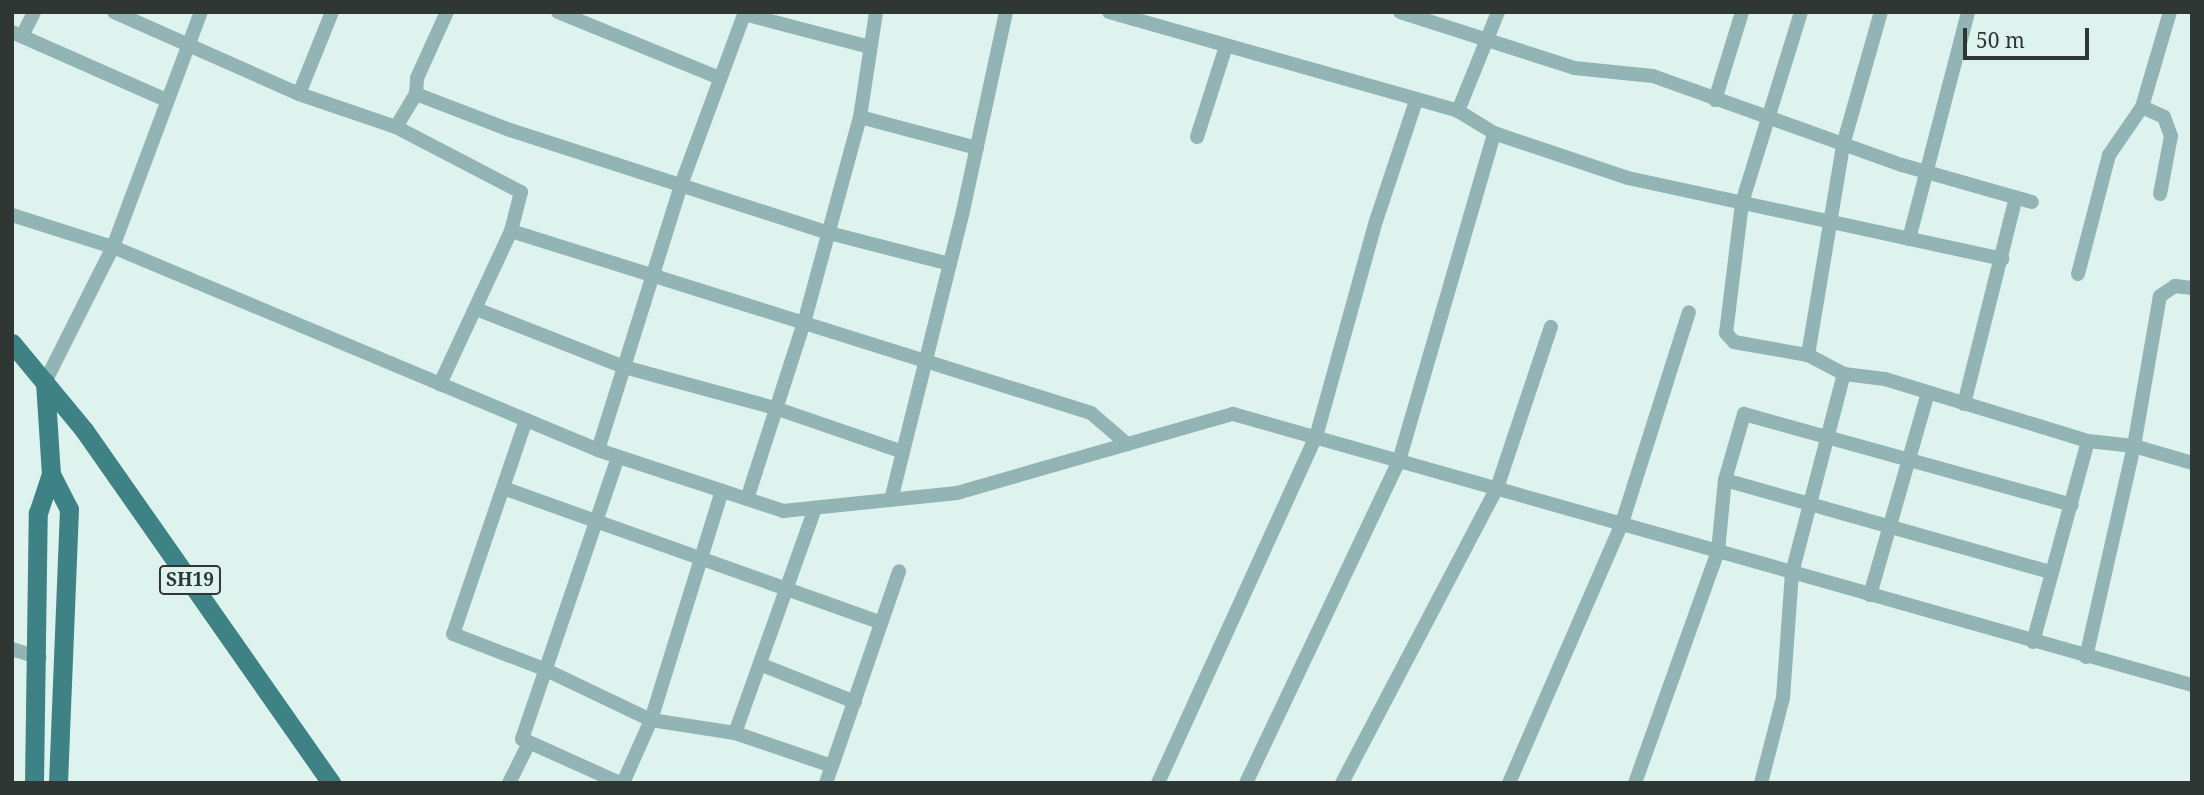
<!DOCTYPE html>
<html>
<head>
<meta charset="utf-8">
<style>
	body { margin:0 }
	#map { position:relative; width:2204px; height:795px; overflow:hidden; background:#def3ee; font-family:"Noto Serif",serif }
	div>[style] { position:absolute }
	.minor>* { height:14px; margin:-7px; padding:0 7px; transform-origin:7px; border-radius:7px; background:#92b4b5 }
	.primary>* { height:19px; margin:-9.5px; padding:0 9.5px; transform-origin:9.5px; border-radius:9.5px; background:#3e8285 }
	span { translate:-50% -50%; white-space:nowrap; text-align:center; line-height:1.15; -webkit-text-stroke:5px #def3ee; paint-order:stroke }
	.shield-label span { padding:2px 5px; background:#def3ee; border:2px solid; border-radius:5px; -webkit-text-stroke-width:0 }
	.shield-label { font-size:19px; color:#2f3735; font-weight:700 }
	.frame { position:absolute; inset:0; border:14px solid #2f3735; pointer-events:none }
	.scale { position:absolute; left:1963px; top:28px; width:126px; height:32px; box-sizing:border-box; border:4px solid #2f3735; border-top:0; padding-left:9px; font-size:21px; line-height:24px; white-space:nowrap; color:#2f3735; -webkit-text-stroke:5px #def3ee; paint-order:stroke }
</style>
</head>
<body>
<div id="map">
	<div class="minor">
		<i style="left:114px;top:12px;width:202px;rotate:23.9deg"></i>
		<i style="left:299px;top:94px;width:102px;rotate:18.8deg"></i>
		<i style="left:396px;top:127px;width:141px;rotate:27.5deg"></i>
		<i style="left:521px;top:192px;width:40px;rotate:104.4deg"></i>
		<i style="left:511px;top:231px;width:169px;rotate:114.9deg"></i>
		<i style="left:558px;top:12px;width:175px;rotate:22.2deg"></i>
		<i style="left:1109px;top:12px;width:363px;rotate:15.8deg"></i>
		<i style="left:1458px;top:111px;width:42px;rotate:31.4deg"></i>
		<i style="left:1494px;top:133px;width:141px;rotate:18.6deg"></i>
		<i style="left:1628px;top:178px;width:383px;rotate:12.2deg"></i>
		<i style="left:1400px;top:12px;width:183px;rotate:17.8deg"></i>
		<i style="left:1574px;top:68px;width:79px;rotate:5.8deg"></i>
		<i style="left:1653px;top:76px;width:264px;rotate:19.7deg"></i>
		<i style="left:1902px;top:165px;width:135px;rotate:15.9deg"></i>
		<i style="left:1801px;top:12px;width:200px;rotate:107.2deg"></i>
		<i style="left:1742px;top:203px;width:131px;rotate:97deg"></i>
		<i style="left:1726px;top:333px;width:12px;rotate:48deg"></i>
		<i style="left:1734px;top:342px;width:75px;rotate:10deg"></i>
		<i style="left:1808px;top:355px;width:41px;rotate:27.8deg"></i>
		<i style="left:1844px;top:374px;width:41px;rotate:7deg"></i>
		<i style="left:1885px;top:379px;width:212px;rotate:17deg"></i>
		<i style="left:2088px;top:441px;width:46px;rotate:6.2deg"></i>
		<i style="left:2134px;top:446px;width:60px;rotate:16.3deg"></i>
		<i style="left:744px;top:14px;width:130px;rotate:14.7deg"></i>
		<i style="left:12px;top:32px;width:166px;rotate:23.8deg"></i>
		<i style="left:22px;top:36px;width:27px;rotate:-63deg"></i>
		<i style="left:299px;top:94px;width:88px;rotate:-68.1deg"></i>
		<i style="left:416px;top:94px;width:101px;rotate:21deg"></i>
		<i style="left:510px;top:130px;width:335px;rotate:17.9deg"></i>
		<i style="left:829px;top:233px;width:125px;rotate:14.4deg"></i>
		<i style="left:1715px;top:100px;width:92px;rotate:-72.9deg"></i>
		<i style="left:2142px;top:107px;width:24px;rotate:24deg"></i>
		<i style="left:2164px;top:117px;width:20px;rotate:70deg"></i>
		<i style="left:2171px;top:136px;width:59px;rotate:100.7deg"></i>
		<i style="left:1458px;top:111px;width:107px;rotate:-68deg"></i>
		<i style="left:860px;top:117px;width:121px;rotate:14.8deg"></i>
		<i style="left:396px;top:127px;width:39px;rotate:-59deg"></i>
		<i style="left:416px;top:94px;width:16px;rotate:-86deg"></i>
		<i style="left:417px;top:78px;width:72px;rotate:-65.6deg"></i>
		<i style="left:1197px;top:137px;width:92px;rotate:-72.3deg"></i>
		<i style="left:12px;top:215px;width:106px;rotate:17.6deg"></i>
		<i style="left:113px;top:247px;width:526px;rotate:22.71deg"></i>
		<i style="left:598px;top:450px;width:195px;rotate:18.2deg"></i>
		<i style="left:783px;top:511px;width:175px;rotate:-5.9deg"></i>
		<i style="left:957px;top:493px;width:287px;rotate:-16deg"></i>
		<i style="left:1233px;top:414px;width:997px;rotate:15.78deg"></i>
		<i style="left:511px;top:231px;width:608px;rotate:17.42deg"></i>
		<i style="left:1091px;top:413px;width:48px;rotate:40.7deg"></i>
		<i style="left:1909px;top:239px;width:235px;rotate:-75.4deg"></i>
		<i style="left:2078px;top:274px;width:123px;rotate:-75.4deg"></i>
		<i style="left:2109px;top:155px;width:58px;rotate:-55.5deg"></i>
		<i style="left:2142px;top:107px;width:99px;rotate:-73.6deg"></i>
		<i style="left:476px;top:309px;width:159px;rotate:21.4deg"></i>
		<i style="left:624px;top:367px;width:156px;rotate:15.2deg"></i>
		<i style="left:775px;top:408px;width:135px;rotate:19deg"></i>
		<i style="left:1808px;top:355px;width:213px;rotate:-80.5deg"></i>
		<i style="left:1843px;top:145px;width:138px;rotate:-74.1deg"></i>
		<i style="left:45px;top:382px;width:151px;rotate:-63.3deg"></i>
		<i style="left:113px;top:247px;width:251px;rotate:-69.5deg"></i>
		<i style="left:1964px;top:404px;width:213px;rotate:-75.9deg"></i>
		<i style="left:526px;top:420px;width:226px;rotate:108.8deg"></i>
		<i style="left:453px;top:634px;width:97px;rotate:21deg"></i>
		<i style="left:544px;top:669px;width:119px;rotate:25.5deg"></i>
		<i style="left:651px;top:720px;width:85px;rotate:8.8deg"></i>
		<i style="left:735px;top:733px;width:102px;rotate:18.8deg"></i>
		<i style="left:832px;top:766px;width:206px;rotate:-71deg"></i>
		<i style="left:598px;top:450px;width:278px;rotate:-72.6deg"></i>
		<i style="left:681px;top:185px;width:184px;rotate:-69.7deg"></i>
		<i style="left:618px;top:457px;width:298px;rotate:108.8deg"></i>
		<i style="left:522px;top:739px;width:107px;rotate:24.2deg"></i>
		<i style="left:1725px;top:480px;width:339px;rotate:15.8deg"></i>
		<i style="left:503px;top:488px;width:399px;rotate:19.6deg"></i>
		<i style="left:747px;top:499px;width:185px;rotate:-72.1deg"></i>
		<i style="left:804px;top:323px;width:213px;rotate:-74.8deg"></i>
		<i style="left:860px;top:117px;width:106px;rotate:-81.3deg"></i>
		<i style="left:891px;top:500px;width:298px;rotate:-76deg"></i>
		<i style="left:963px;top:211px;width:204px;rotate:-77.8deg"></i>
		<i style="left:1870px;top:595px;width:207px;rotate:-74deg"></i>
		<i style="left:2033px;top:642px;width:208px;rotate:-74.7deg"></i>
		<i style="left:12px;top:649px;width:29px;rotate:18deg"></i>
		<i style="left:2086px;top:657px;width:216px;rotate:-77.2deg"></i>
		<i style="left:2134px;top:446px;width:152px;rotate:-80.2deg"></i>
		<i style="left:2160px;top:296px;width:18px;rotate:-34deg"></i>
		<i style="left:2175px;top:286px;width:17px;rotate:7deg"></i>
		<i style="left:762px;top:665px;width:100px;rotate:21.7deg"></i>
		<i style="left:735px;top:733px;width:239px;rotate:-70.4deg"></i>
		<i style="left:509px;top:783px;width:42px;rotate:-63.4deg"></i>
		<i style="left:623px;top:783px;width:69px;rotate:-66deg"></i>
		<i style="left:651px;top:720px;width:240px;rotate:-72.8deg"></i>
		<i style="left:826px;top:783px;width:18px;rotate:-71deg"></i>
		<i style="left:1158px;top:783px;width:380px;rotate:-65.5deg"></i>
		<i style="left:1316px;top:437px;width:224px;rotate:-74.5deg"></i>
		<i style="left:1376px;top:221px;width:126px;rotate:-71.6deg"></i>
		<i style="left:1246px;top:783px;width:357px;rotate:-64.6deg"></i>
		<i style="left:1399px;top:461px;width:341px;rotate:-73.8deg"></i>
		<i style="left:1342px;top:783px;width:333px;rotate:-62.3deg"></i>
		<i style="left:1497px;top:488px;width:170px;rotate:-71.5deg"></i>
		<i style="left:1509px;top:783px;width:283px;rotate:-66.5deg"></i>
		<i style="left:1622px;top:523px;width:221px;rotate:-72.4deg"></i>
		<i style="left:1635px;top:783px;width:246px;rotate:-70.3deg"></i>
		<i style="left:1718px;top:551px;width:71px;rotate:-84.4deg"></i>
		<i style="left:1725px;top:480px;width:69px;rotate:-73.9deg"></i>
		<i style="left:1744px;top:414px;width:340px;rotate:15.5deg"></i>
		<i style="left:1761px;top:783px;width:88px;rotate:-75.5deg"></i>
		<i style="left:1783px;top:698px;width:125px;rotate:-85.9deg"></i>
		<i style="left:1792px;top:573px;width:206px;rotate:-75.4deg"></i>
	</div>
	<div class="primary">
		<i style="left:12px;top:343px;width:113px;rotate:50.4deg"></i>
		<i style="left:84px;top:430px;width:431px;rotate:55deg"></i>
		<i style="left:45px;top:382px;width:92px;rotate:86.3deg"></i>
		<i style="left:51px;top:474px;width:39px;rotate:63deg"></i>
		<i style="left:69px;top:509px;width:274px;rotate:92.3deg"></i>
		<i style="left:34px;top:783px;width:270px;rotate:-89.2deg"></i>
		<i style="left:38px;top:513px;width:41px;rotate:-71.6deg"></i>
	</div>
	<div class="shield-label">
		<span style="left:190px;top:580px">SH19</span>
	</div>
	<div class="frame"></div>
	<div class="scale">50 m</div>
</div>
</body>
</html>
